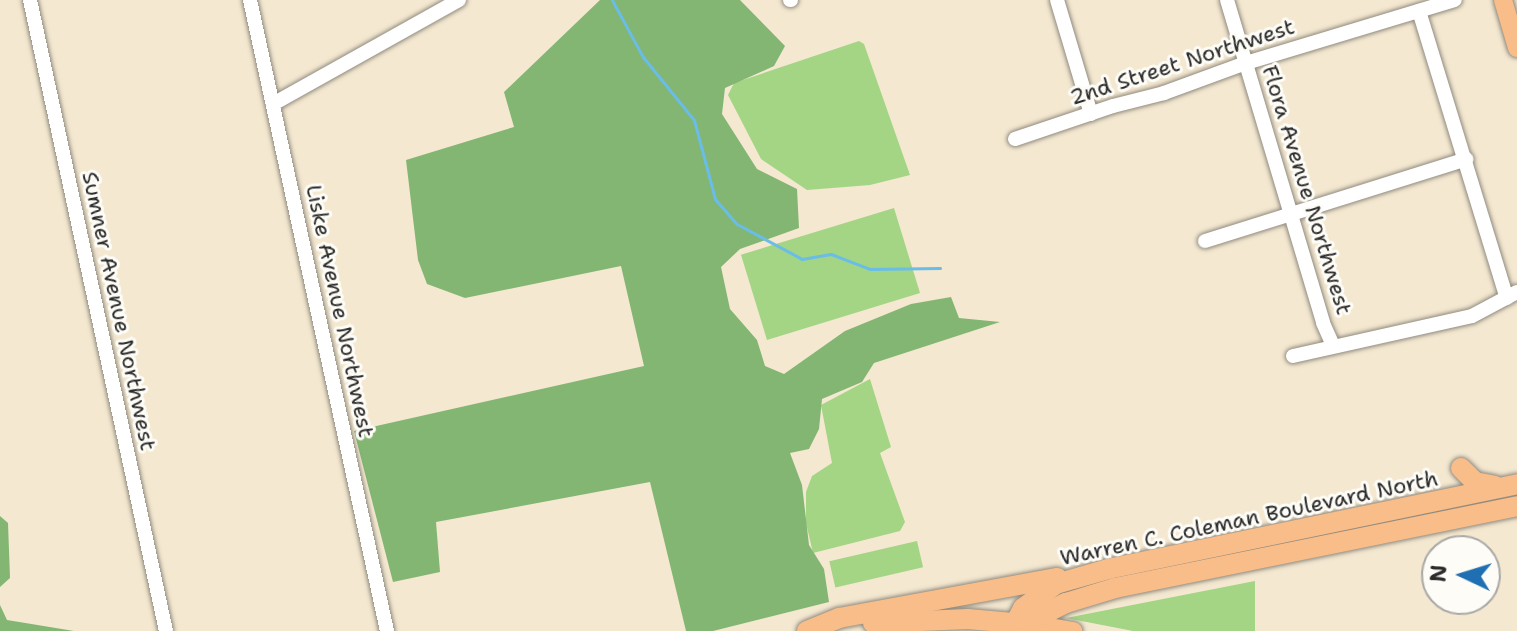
<!DOCTYPE html>
<html>
<head>
<meta charset="utf-8">
<style>
	body { margin:0 }
	#map { position:relative; width:1517px; height:631px; overflow:hidden; background:#f4e8d1; font-family:"Shantell Sans",sans-serif }
	div>[style] { position:absolute }
	.green>* { inset:0; background:#a3d584; transform-origin:0 0 }
	.forest>* { inset:0; background:#82b672 }
	.stream>* { height:3px; margin:-1.5px; padding:0 1.5px; transform-origin:1.5px; border-radius:1.5px; background:#6abde6 }
	.roads { filter:drop-shadow(0 0 2px #908a7e) drop-shadow(0 0 2px #908a7e) }
	.minor>* { height:14px; margin:-7px; padding:0 7px; transform-origin:7px; border-radius:7px; background:#fff }
	.major>* { height:18px; margin:-9px; padding:0 9px; transform-origin:9px; border-radius:9px; background:#f8bd89 }
	.highway>* { height:20px; margin:-10px; padding:0 10px; transform-origin:10px; border-radius:10px; background:#f8bd89 }
	span { translate:-50% -50%; white-space:nowrap; text-align:center; line-height:1.15; -webkit-text-stroke:6px #fdfcf7; paint-order:stroke }
	.street-label { font-size:22px; color:#2b2b2b }
	.north { position:absolute; left:1421px; top:535px; width:80px; height:80px; box-sizing:border-box; background:#fdfcf7; border:2px solid #a9a8a5; border-radius:50%; rotate:274deg; font-size:22px; font-weight:700; line-height:32px; text-align:center; color:#2b2b2b }
	.north::after { content:''; display:block; margin:auto; width:28px; height:36px; background:#1f6fb2; clip-path:polygon(50% 0,100% 100%,50% 72%,0 100%) }
</style>
</head>
<body>
<div id="map">
	<div class="green">
		<i style="clip-path:polygon(859px 41px,864px 44px,910px 175px,870px 185px,807px 190px,761px 159px,728px 95px,734px 83px)"></i>
		<i style="left:894px;top:208px;width:89px;height:160px;rotate:73deg"></i>
		<i style="clip-path:polygon(870px 379px,891px 447px,880px 453px,905px 522px,900px 531px,813px 553px,806px 523px,806px 492px,812px 476px,832px 463px,821px 405px)"></i>
		<i style="left:917px;top:541px;width:27px;height:90px;rotate:77deg"></i>
		<i style="clip-path:polygon(1255px 581px,1255px 631px,1133px 631px,1066px 618px)"></i>
	</div>
	<div class="forest">
		<i style="clip-path:polygon(600px 0,740px 0,785px 46px,774px 66px,725px 88px,722px 114px,757px 169px,797px 189px,799px 228px,740px 249px,721px 267px,730px 309px,757px 340px,765px 366px,784px 374px,845px 331px,911px 304px,951px 297px,959px 318px,1000px 322px,874px 363px,862px 382px,822px 399px,819px 429px,809px 449px,790px 453px,802px 485px,809px 545px,824px 569px,829px 602px,713px 631px,686px 631px,650px 482px,436px 522px,440px 572px,393px 582px,354px 431px,644px 366px,621px 266px,465px 298px,427px 284px,418px 260px,406px 160px,514px 127px,504px 92px)"></i>
		<i style="clip-path:polygon(0 516px,8px 523px,10px 578px,0 587px)"></i>
		<i style="clip-path:polygon(0 605px,7px 620px,74px 631px,0 631px)"></i>
	</div>
	<div class="stream">
		<i style="left:612px;top:0;width:65px;rotate:61.5deg"></i>
		<i style="left:643px;top:57px;width:81px;rotate:51deg"></i>
		<i style="left:694px;top:120px;width:82px;rotate:75.1deg"></i>
		<i style="left:715px;top:199px;width:33px;rotate:49deg"></i>
		<i style="left:737px;top:224px;width:74px;rotate:28.3deg"></i>
		<i style="left:802px;top:259px;width:29px;rotate:-10deg"></i>
		<i style="left:831px;top:254px;width:42px;rotate:21deg"></i>
		<i style="left:870px;top:269px;width:70px;rotate:-0.8deg"></i>
	</div>
	<div class="roads">
		<div class="minor">
			<i style="left:30px;top:0;width:645px;rotate:77.84deg"></i>
			<i style="left:250px;top:0;width:646px;rotate:77.75deg"></i>
			<i style="left:790px;top:0;width:1px"></i>
			<i style="left:1057px;top:0;width:119px;rotate:73.4deg"></i>
			<i style="left:1227px;top:0;width:337px;rotate:73.4deg"></i>
			<i style="left:1323px;top:323px;width:24px;rotate:66deg"></i>
			<i style="left:1419px;top:11px;width:300px;rotate:73deg"></i>
			<i style="left:273px;top:104px;width:213px;rotate:-29.2deg"></i>
			<i style="left:1015px;top:139px;width:103px;rotate:-18.6deg"></i>
			<i style="left:1113px;top:106px;width:53px;rotate:-14.3deg"></i>
			<i style="left:1164px;top:93px;width:87px;rotate:-20.1deg"></i>
			<i style="left:1246px;top:63px;width:218px;rotate:-16.8deg"></i>
			<i style="left:1205px;top:241px;width:274px;rotate:-17.4deg"></i>
			<i style="left:1293px;top:356px;width:183px;rotate:-12.6deg"></i>
			<i style="left:1472px;top:316px;width:51px;rotate:-28.1deg"></i>
		</div>
		<div class="major">
			<i style="left:1503px;top:0;width:50px;rotate:73.7deg"></i>
			<i style="left:1032px;top:624px;width:42px;rotate:9.7deg"></i>
		</div>
		<div class="highway">
			<i style="left:1461px;top:468px;width:20px;rotate:45deg"></i>
			<i style="left:1475px;top:482px;width:20px;rotate:11deg"></i>
			<i style="left:873px;top:623px;width:95px;rotate:-2.4deg"></i>
			<i style="left:968px;top:619px;width:56px;rotate:5.1deg"></i>
			<i style="left:807px;top:631px;width:35px;rotate:-22deg"></i>
			<i style="left:839px;top:618px;width:222px;rotate:-10.4deg"></i>
			<i style="left:1011px;top:631px;width:26px;rotate:-62deg"></i>
			<i style="left:1023px;top:608px;width:41px;rotate:-36deg"></i>
			<i style="left:1056px;top:584px;width:54px;rotate:-16.1deg"></i>
			<i style="left:1108px;top:569px;width:418px;rotate:-11.7deg"></i>
			<i style="left:1029px;top:631px;width:21px;rotate:-51deg"></i>
			<i style="left:1042px;top:615px;width:27px;rotate:-27deg"></i>
			<i style="left:1066px;top:603px;width:51px;rotate:-17deg"></i>
			<i style="left:1115px;top:588px;width:410px;rotate:-11.5deg"></i>
		</div>
	</div>
	<div class="street-label">
		<span style="left:1182px;top:62px;rotate:-18deg">2nd Street Northwest</span>
		<span style="left:1307px;top:190px;rotate:73deg">Flora Avenue Northwest</span>
		<span style="left:119px;top:311px;rotate:78deg">Sumner Avenue Northwest</span>
		<span style="left:340px;top:311px;rotate:78deg">Liske Avenue Northwest</span>
		<span style="left:1249px;top:518px;rotate:-12deg">Warren C. Coleman Boulevard North</span>
	</div>
	<div class="north">N</div>
</div>
</body>
</html>
